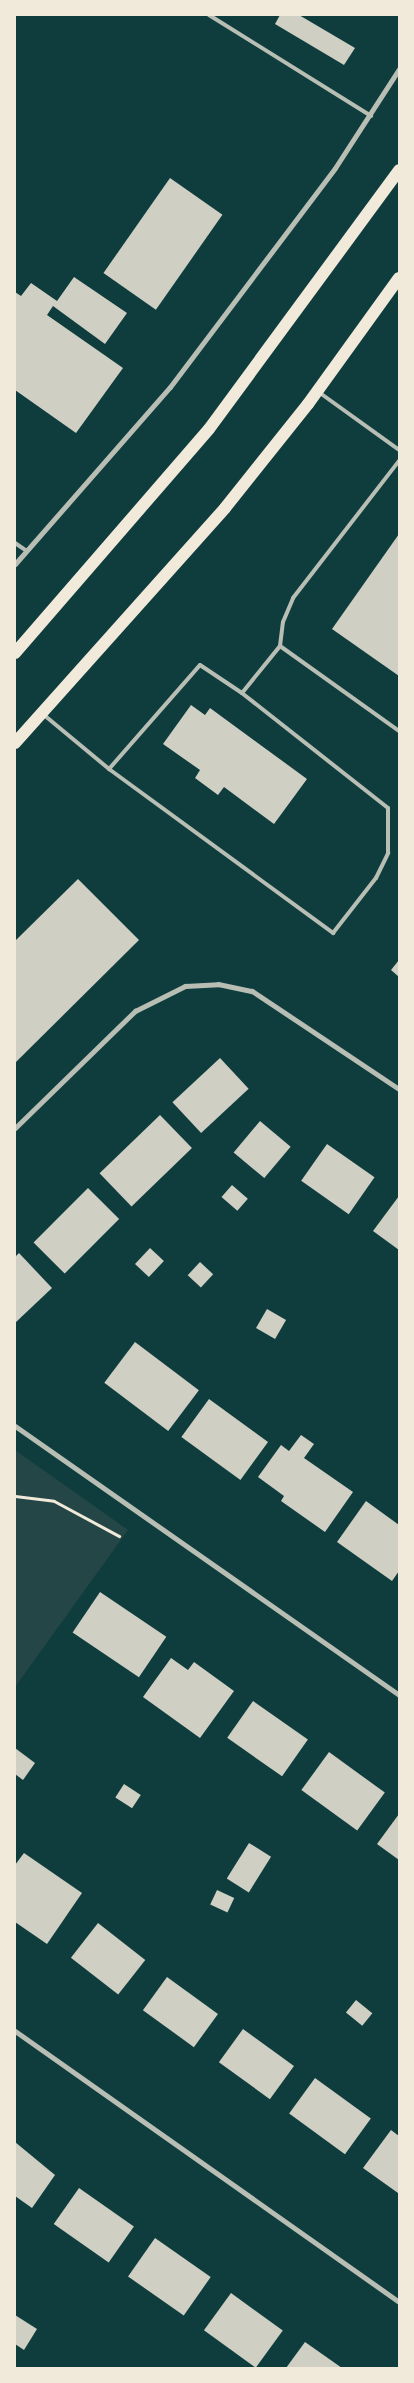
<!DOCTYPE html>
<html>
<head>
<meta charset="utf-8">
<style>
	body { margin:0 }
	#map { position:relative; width:414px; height:2383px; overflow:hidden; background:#0f3d3e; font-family:Arial,sans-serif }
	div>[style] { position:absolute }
	.green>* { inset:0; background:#244646 }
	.building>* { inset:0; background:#cfcfc3; transform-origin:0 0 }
	.path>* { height:3px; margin:-1.5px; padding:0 1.5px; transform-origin:1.5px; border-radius:1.5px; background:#f1e9da }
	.service>* { height:4px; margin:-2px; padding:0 2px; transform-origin:2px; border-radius:2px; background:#b8beb3 }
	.minor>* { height:5px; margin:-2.5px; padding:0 2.5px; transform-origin:2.5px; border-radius:2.5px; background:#b8beb3 }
	.primary>* { height:12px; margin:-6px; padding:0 6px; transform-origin:6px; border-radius:6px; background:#f1e9da }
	span { translate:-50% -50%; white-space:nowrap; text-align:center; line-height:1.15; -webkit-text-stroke:4px #f1e9da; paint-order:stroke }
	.frame { position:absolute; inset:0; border:16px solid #f1e9da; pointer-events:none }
</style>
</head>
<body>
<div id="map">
	<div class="green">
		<i style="clip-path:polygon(15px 1450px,128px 1530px,15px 1687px)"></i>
	</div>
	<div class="building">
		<i style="clip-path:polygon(280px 15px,299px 15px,355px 48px,344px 65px,275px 24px)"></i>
		<i style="left:170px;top:178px;width:64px;height:116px;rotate:35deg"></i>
		<i style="clip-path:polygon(74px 277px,127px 313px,105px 344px,53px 306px,47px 315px,123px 368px,76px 433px,15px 390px,15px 292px,21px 296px,31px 283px,57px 301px)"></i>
		<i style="clip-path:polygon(399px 534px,399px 676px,332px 629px)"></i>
		<i style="clip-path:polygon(191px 705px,205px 715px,210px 708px,307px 779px,274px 824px,224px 787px,218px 795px,195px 778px,200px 770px,163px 744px)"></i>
		<i style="clip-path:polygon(78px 879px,139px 940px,15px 1063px,15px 941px)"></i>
		<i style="clip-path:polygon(399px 960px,399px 977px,391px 970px)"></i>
		<i style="left:220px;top:1058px;width:42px;height:65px;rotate:47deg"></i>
		<i style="left:160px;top:1115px;width:46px;height:84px;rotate:46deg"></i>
		<i style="left:260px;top:1121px;width:40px;height:41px;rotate:40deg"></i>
		<i style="left:327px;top:1144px;width:58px;height:45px;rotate:35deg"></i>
		<i style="left:232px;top:1185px;width:21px;height:16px;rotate:41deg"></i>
		<i style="left:88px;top:1188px;width:44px;height:77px;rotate:45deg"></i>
		<i style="clip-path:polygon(399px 1196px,399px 1250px,373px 1231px)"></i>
		<i style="left:150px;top:1248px;width:19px;height:22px;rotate:43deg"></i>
		<i style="clip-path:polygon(19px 1253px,52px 1288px,15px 1323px,15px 1257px)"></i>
		<i style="left:200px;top:1262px;width:18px;height:18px;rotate:43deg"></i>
		<i style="left:267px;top:1309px;width:22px;height:22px;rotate:30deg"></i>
		<i style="left:135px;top:1342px;width:80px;height:51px;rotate:37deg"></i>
		<i style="left:209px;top:1399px;width:73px;height:47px;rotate:36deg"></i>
		<i style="clip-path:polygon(301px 1435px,314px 1444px,304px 1458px,353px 1492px,325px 1532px,281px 1501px,284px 1496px,258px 1477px,281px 1445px,289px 1451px)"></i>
		<i style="clip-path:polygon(366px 1501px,399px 1525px,399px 1571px,392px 1581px,337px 1542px)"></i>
		<i style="left:100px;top:1592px;width:80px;height:49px;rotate:34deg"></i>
		<i style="clip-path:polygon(171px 1658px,188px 1670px,194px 1662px,234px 1691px,200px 1738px,143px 1697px)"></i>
		<i style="left:253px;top:1701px;width:67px;height:45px;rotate:35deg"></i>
		<i style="clip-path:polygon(15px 1748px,35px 1763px,23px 1780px,15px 1774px)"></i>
		<i style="left:329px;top:1752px;width:69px;height:47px;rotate:36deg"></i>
		<i style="left:124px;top:1784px;width:20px;height:16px;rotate:33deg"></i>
		<i style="clip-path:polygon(399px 1814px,399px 1860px,377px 1844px)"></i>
		<i style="left:249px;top:1843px;width:26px;height:42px;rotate:32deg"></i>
		<i style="clip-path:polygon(24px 1853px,82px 1893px,47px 1944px,15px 1922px,15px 1865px)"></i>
		<i style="left:217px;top:1890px;width:19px;height:16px;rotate:25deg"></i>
		<i style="left:98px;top:1923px;width:60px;height:44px;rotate:38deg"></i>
		<i style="left:167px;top:1977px;width:63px;height:41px;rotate:36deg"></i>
		<i style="left:356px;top:2000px;width:21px;height:16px;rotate:39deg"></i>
		<i style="left:243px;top:2029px;width:63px;height:41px;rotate:36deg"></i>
		<i style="left:315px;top:2078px;width:69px;height:44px;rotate:36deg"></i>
		<i style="clip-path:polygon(391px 2130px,399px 2136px,398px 2193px,363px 2168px)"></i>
		<i style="clip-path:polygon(15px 2142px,55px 2175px,32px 2208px,15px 2196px)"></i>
		<i style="left:79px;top:2188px;width:67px;height:44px;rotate:35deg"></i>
		<i style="left:155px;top:2238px;width:68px;height:47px;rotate:35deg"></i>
		<i style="left:231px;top:2293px;width:64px;height:46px;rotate:36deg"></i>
		<i style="clip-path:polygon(15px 2315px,37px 2329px,24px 2350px,15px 2344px)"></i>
		<i style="clip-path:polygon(305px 2342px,342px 2368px,286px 2368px)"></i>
	</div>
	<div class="path">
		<i style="left:15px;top:1496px;width:39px;rotate:7deg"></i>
		<i style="left:54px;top:1501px;width:74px;rotate:28.3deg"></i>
	</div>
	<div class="service">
		<i style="left:209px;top:15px;width:191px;rotate:31.9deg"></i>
		<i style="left:320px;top:393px;width:97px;rotate:35.8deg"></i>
		<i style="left:15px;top:543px;width:14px;rotate:34deg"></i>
		<i style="left:280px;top:646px;width:146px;rotate:35.5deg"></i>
		<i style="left:44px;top:715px;width:85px;rotate:39.7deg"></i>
		<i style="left:109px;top:769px;width:138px;rotate:-48.8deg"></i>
		<i style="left:200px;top:665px;width:50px;rotate:33.7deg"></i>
		<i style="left:242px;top:693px;width:60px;rotate:-51deg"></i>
		<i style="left:280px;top:646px;width:24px;rotate:-83deg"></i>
		<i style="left:283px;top:622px;width:26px;rotate:-67deg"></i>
		<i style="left:293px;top:598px;width:173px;rotate:-52.3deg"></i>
		<i style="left:109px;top:769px;width:278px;rotate:36.2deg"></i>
		<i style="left:333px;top:933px;width:70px;rotate:-52deg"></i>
		<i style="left:376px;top:878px;width:28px;rotate:-64deg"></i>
		<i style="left:388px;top:853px;width:45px;rotate:-90deg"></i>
		<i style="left:388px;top:808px;width:186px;rotate:-141.8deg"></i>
	</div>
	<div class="minor">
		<i style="left:15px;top:564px;width:235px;rotate:-48.8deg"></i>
		<i style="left:170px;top:387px;width:274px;rotate:-53deg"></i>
		<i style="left:335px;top:168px;width:118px;rotate:-57.1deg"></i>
		<i style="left:15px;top:1128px;width:168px;rotate:-44.3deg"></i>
		<i style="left:135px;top:1011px;width:56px;rotate:-26.6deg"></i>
		<i style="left:185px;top:986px;width:33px;rotate:-3deg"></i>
		<i style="left:218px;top:984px;width:35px;rotate:12deg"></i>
		<i style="left:252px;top:991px;width:177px;rotate:33.7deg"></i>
		<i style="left:15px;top:1426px;width:469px;rotate:35deg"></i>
		<i style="left:15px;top:2031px;width:470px;rotate:35.2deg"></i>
	</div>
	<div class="primary">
		<i style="left:15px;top:653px;width:296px;rotate:-49.1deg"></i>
		<i style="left:209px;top:429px;width:321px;rotate:-53.7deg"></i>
		<i style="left:15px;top:743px;width:315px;rotate:-48.2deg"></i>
		<i style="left:225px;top:508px;width:133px;rotate:-51.4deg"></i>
		<i style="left:308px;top:404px;width:155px;rotate:-54.2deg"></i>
	</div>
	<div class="frame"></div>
</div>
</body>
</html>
